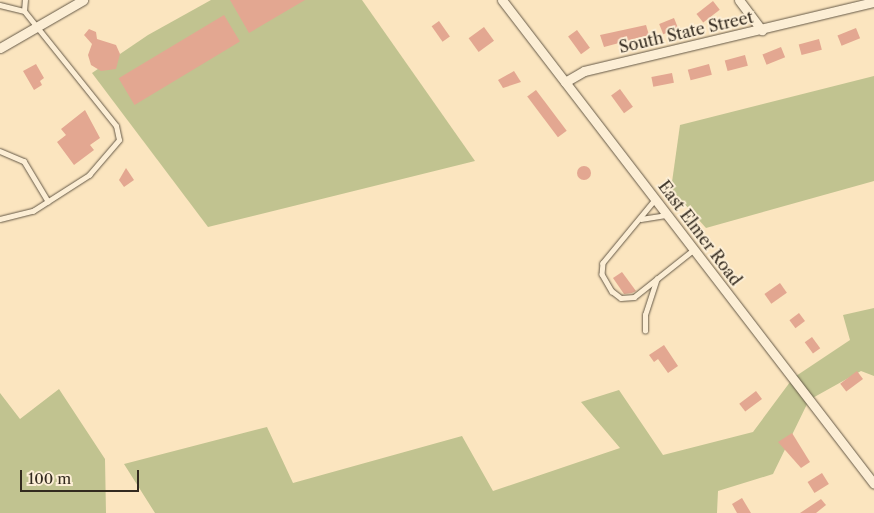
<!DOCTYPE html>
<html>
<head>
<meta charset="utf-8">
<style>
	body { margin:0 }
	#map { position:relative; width:874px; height:513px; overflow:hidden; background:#fbe5bf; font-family:"Libre Caslon Text",serif }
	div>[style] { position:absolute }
	.green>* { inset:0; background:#c1c390 }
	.building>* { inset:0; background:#e3a791; transform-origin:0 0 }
	.round { border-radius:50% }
	.roads { filter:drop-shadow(0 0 1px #655947) drop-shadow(0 0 1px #655947) }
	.service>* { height:4.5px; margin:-2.25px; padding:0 2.25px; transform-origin:2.25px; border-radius:2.25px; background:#fceed5 }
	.minor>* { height:9px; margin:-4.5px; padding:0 4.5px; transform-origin:4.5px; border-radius:4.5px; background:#fceed5 }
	span { translate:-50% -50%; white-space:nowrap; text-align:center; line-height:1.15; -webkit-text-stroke:4px #fceed5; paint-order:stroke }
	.street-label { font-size:16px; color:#332a1f }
	.scale { position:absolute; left:20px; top:470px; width:119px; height:22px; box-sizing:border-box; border:2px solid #332a1f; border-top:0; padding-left:6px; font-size:15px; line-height:18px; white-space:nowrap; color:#332a1f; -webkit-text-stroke:4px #fceed5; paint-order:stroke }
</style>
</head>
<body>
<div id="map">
	<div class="green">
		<i style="clip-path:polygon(211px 0,362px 0,475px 161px,208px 227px,92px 73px,148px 35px)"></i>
		<i style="clip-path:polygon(874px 76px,874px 181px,706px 228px,671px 189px,680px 125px)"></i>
		<i style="clip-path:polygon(874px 308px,874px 376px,861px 371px,809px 400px,773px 474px,718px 491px,717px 513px,155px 513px,124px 464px,267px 427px,293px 483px,462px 436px,493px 491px,620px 448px,581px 402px,619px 390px,663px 455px,753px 432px,793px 378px,850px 340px,843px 315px)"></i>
		<i style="clip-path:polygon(59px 389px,105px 459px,106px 513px,0 513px,0 393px,20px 419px)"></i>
	</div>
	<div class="building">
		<i style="clip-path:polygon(230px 0,305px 0,249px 33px)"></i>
		<i style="left:713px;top:1px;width:11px;height:21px;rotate:52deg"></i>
		<i style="left:224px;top:15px;width:31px;height:123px;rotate:59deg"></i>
		<i style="left:674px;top:18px;width:11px;height:16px;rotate:68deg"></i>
		<i style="left:439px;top:21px;width:19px;height:9px;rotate:55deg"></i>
		<i style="clip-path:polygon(646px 25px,649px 35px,604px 47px,600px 35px)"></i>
		<i style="left:484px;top:27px;width:17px;height:19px;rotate:54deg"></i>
		<i style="left:856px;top:28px;width:11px;height:20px;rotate:68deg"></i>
		<i style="clip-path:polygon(89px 29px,96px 32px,97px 39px,116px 45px,120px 54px,116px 69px,101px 71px,91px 65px,88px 55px,92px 44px,84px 35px)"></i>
		<i style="left:577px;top:30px;width:22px;height:11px;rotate:54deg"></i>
		<i style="left:819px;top:39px;width:11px;height:21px;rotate:75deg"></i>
		<i style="left:781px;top:47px;width:11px;height:20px;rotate:68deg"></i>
		<i style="left:745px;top:55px;width:11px;height:21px;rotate:75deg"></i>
		<i style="clip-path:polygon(36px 64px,44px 78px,40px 81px,42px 85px,34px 90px,23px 71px)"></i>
		<i style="left:709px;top:64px;width:11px;height:22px;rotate:75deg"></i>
		<i style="clip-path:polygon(514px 71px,521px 82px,503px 88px,498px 80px)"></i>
		<i style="left:672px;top:73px;width:10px;height:21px;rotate:79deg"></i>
		<i style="left:620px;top:89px;width:22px;height:11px;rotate:54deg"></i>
		<i style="left:536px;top:90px;width:51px;height:11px;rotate:53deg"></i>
		<i style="clip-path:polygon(85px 110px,100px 138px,90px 145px,94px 150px,74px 165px,57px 142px,66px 135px,61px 129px)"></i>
		<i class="round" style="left:577px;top:166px;width:14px;height:14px"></i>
		<i style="clip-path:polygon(126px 168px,134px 180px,124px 187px,119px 180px)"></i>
		<i style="clip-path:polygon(622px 272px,636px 291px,632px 293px,624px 294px,613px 278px)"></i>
		<i style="left:780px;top:283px;width:12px;height:19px;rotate:55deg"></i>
		<i style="left:799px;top:313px;width:10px;height:12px;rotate:53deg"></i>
		<i style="left:812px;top:337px;width:14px;height:9px;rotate:54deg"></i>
		<i style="clip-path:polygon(664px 345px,678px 366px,668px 373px,658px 359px,654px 362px,649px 355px)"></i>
		<i style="left:857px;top:371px;width:10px;height:21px;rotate:53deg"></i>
		<i style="left:756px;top:391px;width:10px;height:21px;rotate:53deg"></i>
		<i style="clip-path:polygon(792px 433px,810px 462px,801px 468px,778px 442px)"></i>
		<i style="left:822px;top:473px;width:13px;height:17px;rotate:58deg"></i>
		<i style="clip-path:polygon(742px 498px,751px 513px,737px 513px,732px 504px)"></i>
		<i style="clip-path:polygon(821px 499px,826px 505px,816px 513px,800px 513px)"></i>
	</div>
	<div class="roads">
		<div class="service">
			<i style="left:0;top:5px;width:25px;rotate:14deg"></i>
			<i style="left:24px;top:11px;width:11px;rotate:-85deg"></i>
			<i style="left:0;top:151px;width:26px;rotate:23deg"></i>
			<i style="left:24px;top:161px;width:47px;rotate:59deg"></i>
			<i style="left:655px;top:200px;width:82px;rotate:129.5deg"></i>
			<i style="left:603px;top:263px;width:11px;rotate:95deg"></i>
			<i style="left:602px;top:274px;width:20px;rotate:60deg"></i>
			<i style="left:612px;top:291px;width:11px;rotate:38deg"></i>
			<i style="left:621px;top:298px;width:13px;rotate:-4deg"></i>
			<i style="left:634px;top:297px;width:75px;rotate:-38.5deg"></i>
			<i style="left:0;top:219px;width:34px;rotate:-14deg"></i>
			<i style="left:33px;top:211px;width:67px;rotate:-32.7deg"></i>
			<i style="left:89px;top:175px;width:46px;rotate:-49.4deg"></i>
			<i style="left:119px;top:140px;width:14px;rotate:-102deg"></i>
			<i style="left:116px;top:126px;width:147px;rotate:-128.7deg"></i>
			<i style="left:641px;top:219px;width:26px;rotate:-9deg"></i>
			<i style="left:645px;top:331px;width:16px;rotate:-90deg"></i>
			<i style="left:645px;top:315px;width:38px;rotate:-72deg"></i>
		</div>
		<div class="minor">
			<i style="left:502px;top:0;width:610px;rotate:52.45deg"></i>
			<i style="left:739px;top:0;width:38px;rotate:53deg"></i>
			<i style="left:0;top:48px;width:96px;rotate:-30deg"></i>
			<i style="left:565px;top:82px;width:22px;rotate:-30deg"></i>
			<i style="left:584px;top:71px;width:298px;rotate:-13.4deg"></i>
		</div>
	</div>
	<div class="street-label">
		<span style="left:686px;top:32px;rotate:-13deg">South State Street</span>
		<span style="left:700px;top:233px;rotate:53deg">East Elmer Road</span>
	</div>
	<div class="scale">100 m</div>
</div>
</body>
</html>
